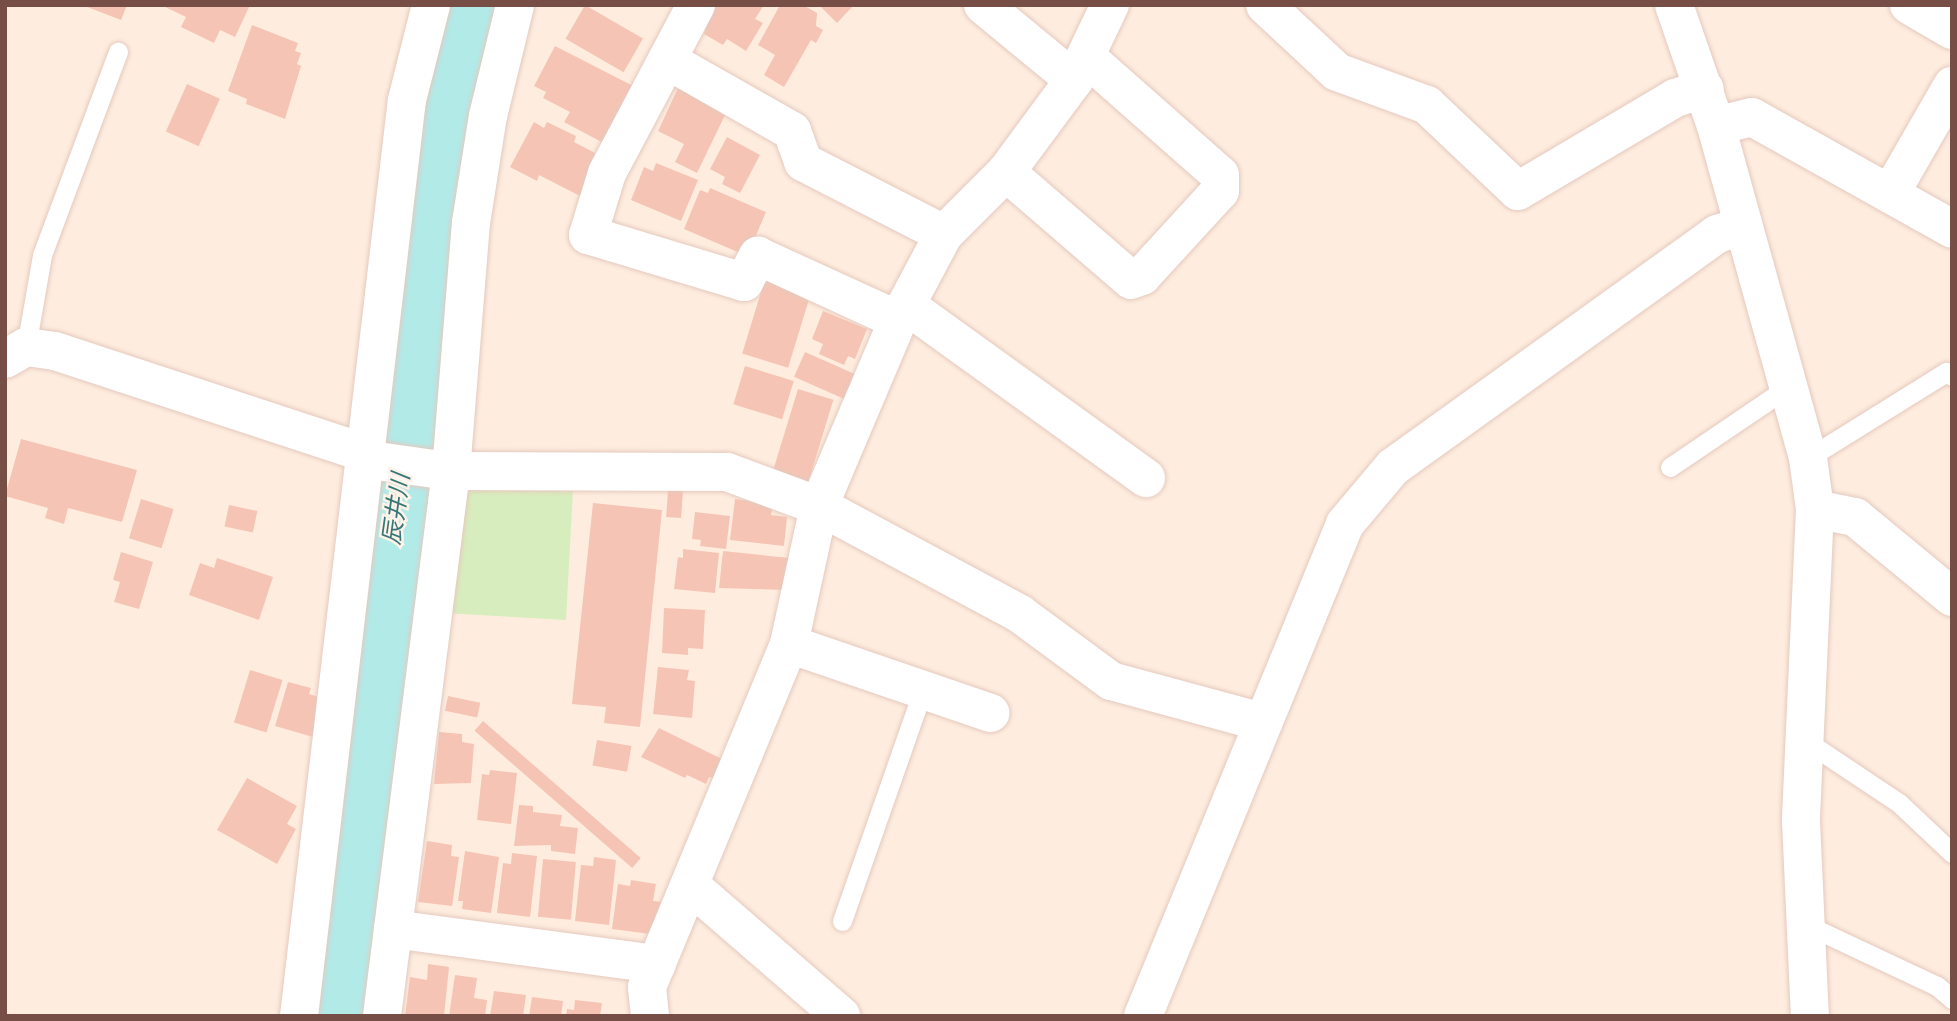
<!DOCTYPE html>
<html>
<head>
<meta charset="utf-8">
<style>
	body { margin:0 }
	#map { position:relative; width:1957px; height:1021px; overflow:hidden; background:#feeddf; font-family:"IBM Plex Sans","Noto Sans JP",sans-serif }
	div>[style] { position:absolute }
	.green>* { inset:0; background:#d8edbd }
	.river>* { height:70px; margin:-35px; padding:0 35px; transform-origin:35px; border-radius:35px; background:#b2eae8 }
	.building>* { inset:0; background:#f6c4b4; transform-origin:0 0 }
	.roads { filter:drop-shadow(0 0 2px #e5c9be) drop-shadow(0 0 2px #e5c9be) }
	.service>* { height:19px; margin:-9.5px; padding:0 9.5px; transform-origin:9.5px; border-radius:9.5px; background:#fff }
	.minor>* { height:38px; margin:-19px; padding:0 19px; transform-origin:19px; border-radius:19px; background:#fff }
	span { translate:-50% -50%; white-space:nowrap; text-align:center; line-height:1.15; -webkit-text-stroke:5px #fff2e8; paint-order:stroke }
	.water-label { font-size:24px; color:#357777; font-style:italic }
	.frame { position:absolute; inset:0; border:7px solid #774e45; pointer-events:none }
</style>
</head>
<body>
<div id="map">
	<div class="green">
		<i style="clip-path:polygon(472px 486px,573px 490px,566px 620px,442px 613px,460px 500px)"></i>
	</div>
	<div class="river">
		<i style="left:340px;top:1016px;width:246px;rotate:-83deg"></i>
		<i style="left:370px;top:772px;width:166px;rotate:-85.5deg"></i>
		<i style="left:383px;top:607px;width:310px;rotate:-82.4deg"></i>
		<i style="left:424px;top:300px;width:158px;rotate:-84.5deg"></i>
		<i style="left:439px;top:143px;width:142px;rotate:-76.2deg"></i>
	</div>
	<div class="building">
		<i style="clip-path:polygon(82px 5px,127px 5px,121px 20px)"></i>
		<i style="clip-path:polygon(161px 5px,250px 5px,235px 37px,220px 30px,214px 43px,181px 27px,186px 17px)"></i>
		<i style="left:585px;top:5px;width:67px;height:39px;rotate:30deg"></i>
		<i style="clip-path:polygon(714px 5px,764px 5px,755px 19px,763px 23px,746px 51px,727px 39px,723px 45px,704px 34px)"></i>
		<i style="clip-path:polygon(780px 5px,803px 5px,817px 13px,816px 26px,823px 30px,816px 43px,811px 40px,784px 87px,764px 75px,775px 55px,758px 45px)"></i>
		<i style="clip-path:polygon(819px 5px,854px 5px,837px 23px)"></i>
		<i style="clip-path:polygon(252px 25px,298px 43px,295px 51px,301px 53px,297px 64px,301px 66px,285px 119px,246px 104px,247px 99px,228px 91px)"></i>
		<i style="clip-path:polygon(555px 46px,639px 89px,609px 146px,564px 122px,570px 112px,543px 98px,546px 92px,534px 86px)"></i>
		<i style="left:187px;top:84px;width:36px;height:52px;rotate:24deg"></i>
		<i style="clip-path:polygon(678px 88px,727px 111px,697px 173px,675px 162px,684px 144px,658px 131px)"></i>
		<i style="clip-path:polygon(534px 122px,544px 128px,547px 122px,576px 136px,574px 142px,595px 153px,590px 165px,595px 168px,580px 196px,539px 175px,537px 181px,510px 167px)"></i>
		<i style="clip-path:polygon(727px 137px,760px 155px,740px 193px,722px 184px,725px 177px,710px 169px)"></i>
		<i style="clip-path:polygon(656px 163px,698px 180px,681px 221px,631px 200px,644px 167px,653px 171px)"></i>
		<i style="clip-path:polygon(710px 188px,766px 212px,747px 256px,684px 229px,700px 190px,708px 193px)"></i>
		<i style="left:765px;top:279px;width:48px;height:78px;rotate:17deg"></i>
		<i style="clip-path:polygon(823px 311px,867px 329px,855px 359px,848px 356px,844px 365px,819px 354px,823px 344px,812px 339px)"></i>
		<i style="left:805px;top:352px;width:58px;height:27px;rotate:24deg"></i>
		<i style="left:745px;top:366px;width:51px;height:40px;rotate:17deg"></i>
		<i style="left:798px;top:389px;width:37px;height:91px;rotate:17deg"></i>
		<i style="clip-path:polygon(21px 439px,137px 470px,122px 522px,68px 508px,64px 524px,45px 518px,48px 508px,5px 496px)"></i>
		<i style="left:668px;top:490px;width:15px;height:27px;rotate:4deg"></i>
		<i style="left:141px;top:499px;width:34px;height:41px;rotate:17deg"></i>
		<i style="clip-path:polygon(735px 499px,773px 504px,771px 515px,787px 517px,784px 546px,730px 540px)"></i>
		<i style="clip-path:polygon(593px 503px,662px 510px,640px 727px,604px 723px,606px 707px,572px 704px)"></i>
		<i style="left:229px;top:505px;width:29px;height:22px;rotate:12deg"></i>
		<i style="clip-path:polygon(695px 512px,730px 516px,726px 549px,700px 546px,701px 540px,692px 539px)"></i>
		<i style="clip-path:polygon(683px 549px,719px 553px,715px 593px,674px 589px,678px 557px,683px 558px)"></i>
		<i style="clip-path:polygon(723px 551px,789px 558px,786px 590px,719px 588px)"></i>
		<i style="clip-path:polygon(121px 552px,153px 562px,139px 609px,114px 602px,120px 582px,113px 580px)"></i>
		<i style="clip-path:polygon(217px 558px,273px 577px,259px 620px,189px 595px,200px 563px,214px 568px)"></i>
		<i style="clip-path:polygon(664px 608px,705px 610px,703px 649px,688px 648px,688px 655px,662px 653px)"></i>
		<i style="clip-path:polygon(658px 667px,689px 670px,687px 680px,695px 681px,692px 718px,653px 714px)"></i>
		<i style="left:250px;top:670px;width:34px;height:55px;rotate:17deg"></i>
		<i style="clip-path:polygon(288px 682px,311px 688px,309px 694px,325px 699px,313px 737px,275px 726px)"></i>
		<i style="left:448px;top:696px;width:33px;height:15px;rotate:12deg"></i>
		<i style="left:483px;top:721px;width:209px;height:13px;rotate:41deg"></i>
		<i style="clip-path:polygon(659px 728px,722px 759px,713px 778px,709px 777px,706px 784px,687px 775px,685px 778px,641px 757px)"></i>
		<i style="clip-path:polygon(439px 732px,462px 734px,462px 742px,474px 744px,471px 783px,434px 784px)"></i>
		<i style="left:597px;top:740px;width:35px;height:26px;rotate:10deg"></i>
		<i style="clip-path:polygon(490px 770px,517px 773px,511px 824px,477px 820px,482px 774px,489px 775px)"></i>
		<i style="clip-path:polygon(247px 778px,297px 806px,287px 824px,296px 829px,277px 864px,217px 830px)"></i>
		<i style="clip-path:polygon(519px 805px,533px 806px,533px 812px,562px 815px,560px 826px,578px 828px,575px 854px,551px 851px,551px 845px,514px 846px)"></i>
		<i style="clip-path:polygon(427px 841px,452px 845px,451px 856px,459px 857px,452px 906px,418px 902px)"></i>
		<i style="clip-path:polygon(465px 851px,499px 857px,491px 913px,462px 909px,463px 901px,458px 901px)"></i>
		<i style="clip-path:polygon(512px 853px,537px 856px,530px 917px,497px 913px,503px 863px,511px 864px)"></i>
		<i style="clip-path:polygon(594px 857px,616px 860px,609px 925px,575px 921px,581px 865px,593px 866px)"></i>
		<i style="left:543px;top:859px;width:33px;height:58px;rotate:5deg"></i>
		<i style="clip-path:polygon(631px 880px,656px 884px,653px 901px,662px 902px,658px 935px,612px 929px,618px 884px,630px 886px)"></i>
		<i style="clip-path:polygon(428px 964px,449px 967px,444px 1016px,405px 1016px,410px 977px,427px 980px)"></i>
		<i style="clip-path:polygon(455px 975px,477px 978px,474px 998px,487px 1000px,485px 1016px,449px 1016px)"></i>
		<i style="clip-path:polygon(494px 991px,526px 995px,523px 1016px,490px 1016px)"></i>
		<i style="clip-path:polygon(532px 997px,563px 1001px,561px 1016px,529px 1016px)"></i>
		<i style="clip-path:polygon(575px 1000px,602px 1003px,600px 1016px,566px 1016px,567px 1009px,574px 1010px)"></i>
	</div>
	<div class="roads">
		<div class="service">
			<i style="left:26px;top:347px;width:93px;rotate:-80.1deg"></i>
			<i style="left:42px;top:255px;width:217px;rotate:-69.5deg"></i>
			<i style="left:1808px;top:458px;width:163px;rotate:-31.9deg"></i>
			<i style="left:1946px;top:372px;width:7px;rotate:34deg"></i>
			<i style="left:1670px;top:467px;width:146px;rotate:-34.1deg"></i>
			<i style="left:1806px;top:741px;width:112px;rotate:33.7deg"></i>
			<i style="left:1899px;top:803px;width:73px;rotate:43.3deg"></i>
			<i style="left:842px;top:921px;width:245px;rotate:-70.7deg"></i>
			<i style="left:1805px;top:924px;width:146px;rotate:25.2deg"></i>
			<i style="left:1937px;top:986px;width:20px;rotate:41deg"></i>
		</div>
		<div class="minor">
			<i style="left:696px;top:5px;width:190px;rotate:117.9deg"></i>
			<i style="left:607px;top:173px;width:65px;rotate:107deg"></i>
			<i style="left:588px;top:235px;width:163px;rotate:16.8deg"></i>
			<i style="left:744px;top:282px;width:30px;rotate:-62deg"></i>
			<i style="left:758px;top:256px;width:154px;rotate:24.6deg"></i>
			<i style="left:983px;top:5px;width:118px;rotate:39.5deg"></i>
			<i style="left:1265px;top:5px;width:98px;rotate:42.9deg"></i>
			<i style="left:1337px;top:72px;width:96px;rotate:20.1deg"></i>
			<i style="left:1427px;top:105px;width:125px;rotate:43.4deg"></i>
			<i style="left:1518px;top:191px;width:182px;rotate:-30.6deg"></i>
			<i style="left:1675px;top:98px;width:31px;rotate:-17deg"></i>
			<i style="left:1674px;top:5px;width:128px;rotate:70.9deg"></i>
			<i style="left:1716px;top:126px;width:345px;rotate:74.5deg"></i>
			<i style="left:1808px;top:458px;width:51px;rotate:82.2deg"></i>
			<i style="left:1815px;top:509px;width:312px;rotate:92.6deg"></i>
			<i style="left:1801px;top:821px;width:195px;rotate:87.4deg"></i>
			<i style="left:1909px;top:5px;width:50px;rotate:30.2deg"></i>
			<i style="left:667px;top:60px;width:144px;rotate:29.6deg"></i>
			<i style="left:792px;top:131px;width:33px;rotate:70deg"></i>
			<i style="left:803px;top:162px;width:158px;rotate:27.1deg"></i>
			<i style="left:1716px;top:126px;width:37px;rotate:-14deg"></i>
			<i style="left:1752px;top:117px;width:229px;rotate:29.2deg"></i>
			<i style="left:1006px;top:172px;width:165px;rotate:40.8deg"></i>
			<i style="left:1131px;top:280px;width:12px;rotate:-20deg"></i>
			<i style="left:1142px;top:276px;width:115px;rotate:-47.5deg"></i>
			<i style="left:1220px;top:191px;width:16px;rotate:-90deg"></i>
			<i style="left:1220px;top:175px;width:179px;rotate:-138.6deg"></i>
			<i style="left:1890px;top:194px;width:125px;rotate:-60.1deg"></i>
			<i style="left:906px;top:305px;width:296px;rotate:35.8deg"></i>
			<i style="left:5px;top:359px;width:24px;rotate:-30deg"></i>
			<i style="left:26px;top:347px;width:29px;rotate:8deg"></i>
			<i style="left:55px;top:351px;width:324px;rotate:18.2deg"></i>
			<i style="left:363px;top:459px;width:86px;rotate:8deg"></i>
			<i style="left:448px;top:471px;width:279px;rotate:0.2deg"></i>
			<i style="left:727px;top:472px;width:98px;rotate:20.3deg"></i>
			<i style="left:819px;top:506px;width:228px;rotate:28.2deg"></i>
			<i style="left:1020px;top:614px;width:113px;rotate:36.4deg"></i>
			<i style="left:1111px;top:681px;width:156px;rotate:15.2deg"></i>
			<i style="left:1815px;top:509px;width:41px;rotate:11.3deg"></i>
			<i style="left:1855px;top:517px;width:126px;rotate:39.5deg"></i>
			<i style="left:789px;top:644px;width:213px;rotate:18.9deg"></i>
			<i style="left:690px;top:885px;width:200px;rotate:40.9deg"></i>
			<i style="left:393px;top:929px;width:266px;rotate:7.6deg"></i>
			<i style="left:299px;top:1016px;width:922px;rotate:-83.28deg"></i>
			<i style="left:407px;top:100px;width:98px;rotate:-75.8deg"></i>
			<i style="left:382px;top:1016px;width:549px;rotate:-82.78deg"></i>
			<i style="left:451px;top:471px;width:249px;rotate:-85.4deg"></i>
			<i style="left:471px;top:223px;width:108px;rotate:-81deg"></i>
			<i style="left:488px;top:116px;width:114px;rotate:-76.3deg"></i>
			<i style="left:650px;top:1016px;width:29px;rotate:-96deg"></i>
			<i style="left:647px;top:987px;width:371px;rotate:-67.5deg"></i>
			<i style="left:789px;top:644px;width:141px;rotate:-77.7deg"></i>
			<i style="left:819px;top:506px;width:202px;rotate:-67deg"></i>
			<i style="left:898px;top:320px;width:98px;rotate:-61.9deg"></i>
			<i style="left:944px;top:234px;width:88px;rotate:-45deg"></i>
			<i style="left:1006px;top:172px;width:114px;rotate:-53.5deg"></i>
			<i style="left:1074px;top:80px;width:83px;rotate:-64.4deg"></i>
			<i style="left:1143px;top:1016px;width:532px;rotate:-67.68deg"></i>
			<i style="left:1345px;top:524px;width:75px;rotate:-49.9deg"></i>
			<i style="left:1393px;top:467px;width:399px;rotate:-35.7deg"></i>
			<i style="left:1717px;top:234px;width:27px;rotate:-17deg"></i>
		</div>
	</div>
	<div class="water-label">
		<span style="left:396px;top:509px;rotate:-82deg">辰井川</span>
	</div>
	<div class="frame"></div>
</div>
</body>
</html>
